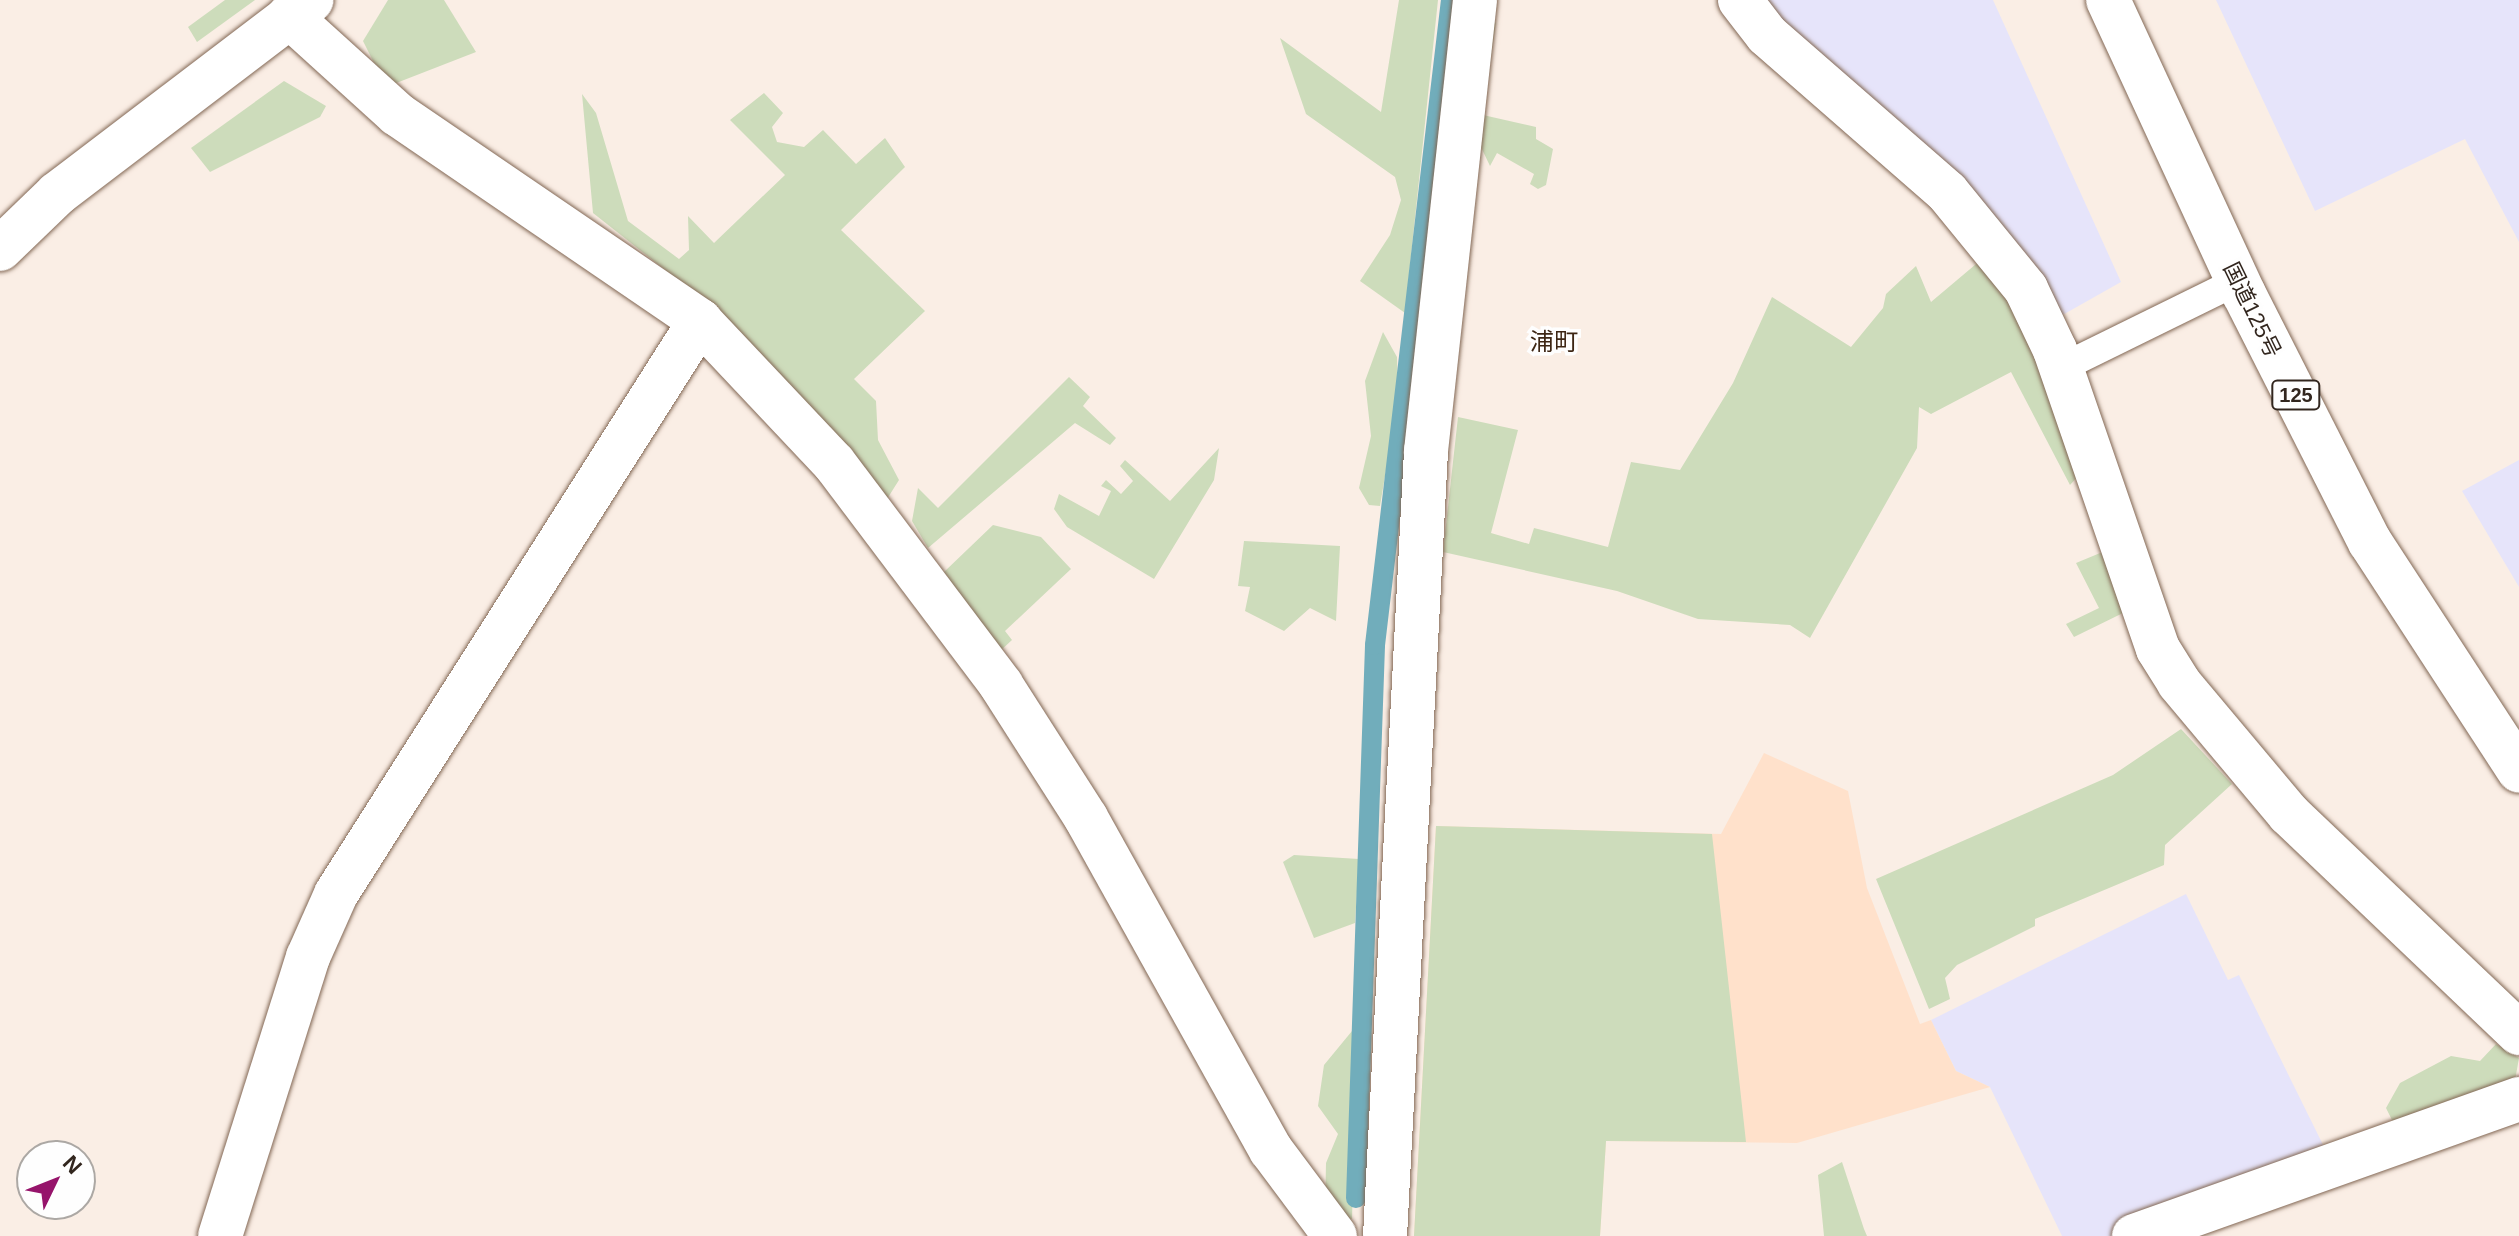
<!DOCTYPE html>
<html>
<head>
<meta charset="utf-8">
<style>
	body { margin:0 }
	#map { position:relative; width:2519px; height:1236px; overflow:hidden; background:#faeee5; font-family:Helvetica,"Noto Sans JP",sans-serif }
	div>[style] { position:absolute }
	.commercial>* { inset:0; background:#e6e4fa }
	.built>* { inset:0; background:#ffe1cb }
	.green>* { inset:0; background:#cddcbb }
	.stream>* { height:20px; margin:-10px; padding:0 10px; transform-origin:10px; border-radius:10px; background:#71adbb }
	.roads { filter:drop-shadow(0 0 2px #826754) drop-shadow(0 0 2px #826754) }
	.service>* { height:28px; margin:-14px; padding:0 14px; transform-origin:14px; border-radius:14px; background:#fff }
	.minor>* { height:44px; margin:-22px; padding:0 22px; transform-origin:22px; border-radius:22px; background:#fff }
	.tertiary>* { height:44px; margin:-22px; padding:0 22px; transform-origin:22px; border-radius:22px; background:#fff }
	.trunk>* { height:44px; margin:-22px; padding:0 22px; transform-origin:22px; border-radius:22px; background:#fff }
	span { translate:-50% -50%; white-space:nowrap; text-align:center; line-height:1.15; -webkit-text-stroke:7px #fefefe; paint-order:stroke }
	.shield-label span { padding:2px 6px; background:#fefefe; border:2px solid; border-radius:6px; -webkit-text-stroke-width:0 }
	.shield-label { font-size:20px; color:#32261e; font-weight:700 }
	.street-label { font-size:22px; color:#32261e }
	.neighbourhood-label { font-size:24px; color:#3d2614 }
	.north { position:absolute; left:16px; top:1140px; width:80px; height:80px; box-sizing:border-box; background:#fefefe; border:2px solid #aca8a4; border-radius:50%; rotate:47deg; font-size:22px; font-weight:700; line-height:32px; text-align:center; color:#32261e }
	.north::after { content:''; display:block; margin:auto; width:28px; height:36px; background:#96146b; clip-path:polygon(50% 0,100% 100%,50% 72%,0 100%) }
</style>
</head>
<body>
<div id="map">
	<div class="commercial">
		<i style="clip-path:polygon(1740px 0,1993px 0,2121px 282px,2043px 326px)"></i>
		<i style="clip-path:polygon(2216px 0,2519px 0,2519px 242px,2465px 139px,2315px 211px)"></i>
		<i style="clip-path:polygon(2519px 460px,2519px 587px,2462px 491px)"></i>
		<i style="clip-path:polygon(2186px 894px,2228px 980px,2239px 975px,2333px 1165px,2134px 1236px,2062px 1236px,1990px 1087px,1956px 1071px,1931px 1020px)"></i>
	</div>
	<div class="built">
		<i style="clip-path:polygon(1764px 753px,1848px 791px,1867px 888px,1920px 1024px,1931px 1020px,1956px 1071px,1990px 1087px,1797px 1143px,1606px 1141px,1600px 1236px,1414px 1236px,1436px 826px,1721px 834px)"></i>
	</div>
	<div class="green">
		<i style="clip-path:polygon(225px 0,255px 0,197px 42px,188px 27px)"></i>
		<i style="clip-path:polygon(388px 0,444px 0,476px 52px,386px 87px,363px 41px)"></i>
		<i style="clip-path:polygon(1399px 0,1438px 0,1405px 313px,1360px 281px,1390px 235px,1401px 200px,1395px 177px,1306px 114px,1280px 38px,1381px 112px)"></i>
		<i style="clip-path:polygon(1496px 22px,1483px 115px,1536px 127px,1536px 139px,1553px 149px,1546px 185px,1538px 189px,1530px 184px,1534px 174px,1497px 153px,1490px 166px,1479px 143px,1484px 36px)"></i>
		<i style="clip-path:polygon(284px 81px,326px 106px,320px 117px,210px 172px,191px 148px)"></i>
		<i style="clip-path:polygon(764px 93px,783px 113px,772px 127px,777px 142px,804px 147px,823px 130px,856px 164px,885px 138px,905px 167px,841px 230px,925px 311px,854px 379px,876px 401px,878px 440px,899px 480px,887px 499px,712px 307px,593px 213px,582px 94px,596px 113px,628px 221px,679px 259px,689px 250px,688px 216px,714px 243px,785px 175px,730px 120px)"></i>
		<i style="clip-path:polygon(1982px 259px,2013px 299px,2079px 475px,2070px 485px,2011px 372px,1931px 414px,1919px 407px,1917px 448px,1810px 638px,1790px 625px,1698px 619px,1617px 591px,1443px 552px,1458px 417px,1518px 430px,1491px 533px,1529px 544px,1534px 528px,1608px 547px,1631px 462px,1680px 470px,1733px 383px,1772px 297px,1851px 347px,1883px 308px,1886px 294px,1916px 266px,1931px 302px)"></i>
		<i style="clip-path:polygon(1383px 332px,1397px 357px,1398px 398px,1380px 506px,1369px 505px,1359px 488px,1371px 436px,1365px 381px)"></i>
		<i style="clip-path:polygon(1069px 377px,1090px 397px,1083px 406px,1116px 438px,1110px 445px,1075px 423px,928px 548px,912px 521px,918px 488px,938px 508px)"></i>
		<i style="clip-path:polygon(1219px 448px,1214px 480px,1154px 579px,1067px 527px,1054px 509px,1059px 494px,1099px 516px,1111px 491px,1101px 486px,1106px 480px,1121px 494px,1133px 481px,1120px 466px,1125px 460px,1170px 501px)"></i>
		<i style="clip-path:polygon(993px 525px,1041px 537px,1071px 569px,1005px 631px,1012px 640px,999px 652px,944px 572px)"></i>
		<i style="clip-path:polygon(1244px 541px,1340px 546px,1336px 621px,1310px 608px,1284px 631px,1245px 611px,1250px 587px,1238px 586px)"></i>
		<i style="clip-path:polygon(2105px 551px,2123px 613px,2074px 637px,2066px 624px,2099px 608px,2076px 563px)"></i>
		<i style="clip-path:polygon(2181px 729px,2232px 784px,2165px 845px,2164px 865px,2035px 919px,2035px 926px,1957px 965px,1945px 978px,1950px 999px,1929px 1009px,1876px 879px,2113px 775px)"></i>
		<i style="clip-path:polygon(1436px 826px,1712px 834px,1746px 1142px,1606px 1141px,1600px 1236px,1414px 1236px)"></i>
		<i style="clip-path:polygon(1294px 855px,1359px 859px,1355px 923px,1314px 938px,1283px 862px)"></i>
		<i style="clip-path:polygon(1352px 1031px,1357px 1037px,1352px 1219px,1325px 1214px,1326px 1163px,1338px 1134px,1318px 1106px,1324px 1065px)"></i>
		<i style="clip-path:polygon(2496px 1044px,2519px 1058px,2514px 1086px,2393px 1122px,2386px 1108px,2400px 1083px,2451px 1056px,2480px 1061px)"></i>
		<i style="clip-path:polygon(1842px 1162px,1864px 1229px,1867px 1236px,1824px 1236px,1818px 1175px)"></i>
	</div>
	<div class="stream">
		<i style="left:1356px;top:1198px;width:553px;rotate:-88.03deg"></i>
		<i style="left:1375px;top:645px;width:649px;rotate:-83.28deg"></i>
	</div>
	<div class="roads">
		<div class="service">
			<i style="left:2061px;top:368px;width:197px;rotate:-26.2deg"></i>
		</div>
		<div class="minor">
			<i style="left:1740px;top:0;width:44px;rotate:52.4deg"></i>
			<i style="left:1767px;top:35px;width:239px;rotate:41.1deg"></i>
			<i style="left:1947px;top:192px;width:125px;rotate:50.8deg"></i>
			<i style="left:2026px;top:289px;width:68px;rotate:64.6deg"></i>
			<i style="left:2055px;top:350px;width:316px;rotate:71deg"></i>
			<i style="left:2158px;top:649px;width:40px;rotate:58deg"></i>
			<i style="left:2179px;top:683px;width:171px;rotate:50deg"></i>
			<i style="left:2289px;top:814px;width:318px;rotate:43.6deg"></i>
			<i style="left:289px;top:16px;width:146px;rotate:42.2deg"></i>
			<i style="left:397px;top:114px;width:367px;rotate:34.3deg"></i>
			<i style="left:700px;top:321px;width:195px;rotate:46.7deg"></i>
			<i style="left:834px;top:463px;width:278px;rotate:53deg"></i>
			<i style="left:1001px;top:685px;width:158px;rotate:57.4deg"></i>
			<i style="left:1086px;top:818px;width:380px;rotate:60.9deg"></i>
			<i style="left:1271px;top:1150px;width:107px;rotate:53.3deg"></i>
			<i style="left:220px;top:1236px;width:293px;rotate:-72.5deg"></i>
			<i style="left:308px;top:957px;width:69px;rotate:-66deg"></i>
			<i style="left:336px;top:894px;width:679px;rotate:-57.57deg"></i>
			<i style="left:1385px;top:1236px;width:786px;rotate:-87.01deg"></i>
			<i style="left:1426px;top:451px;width:454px;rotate:-83.8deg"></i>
			<i style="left:2134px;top:1236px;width:409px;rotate:-19.6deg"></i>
		</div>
		<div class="tertiary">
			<i style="left:0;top:249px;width:79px;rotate:-44deg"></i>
			<i style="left:57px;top:194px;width:320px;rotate:-37.3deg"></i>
		</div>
		<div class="trunk">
			<i style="left:2108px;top:0;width:324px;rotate:65.2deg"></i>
			<i style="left:2244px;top:294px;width:278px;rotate:63.1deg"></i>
			<i style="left:2370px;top:542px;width:273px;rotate:56.9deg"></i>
		</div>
	</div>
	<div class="shield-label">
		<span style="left:2296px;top:395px">125</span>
	</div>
	<div class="street-label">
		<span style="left:2252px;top:310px;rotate:64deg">国道125号</span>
	</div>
	<div class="neighbourhood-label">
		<span style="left:1554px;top:342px">浦町</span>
	</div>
	<div class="north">N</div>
</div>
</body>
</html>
